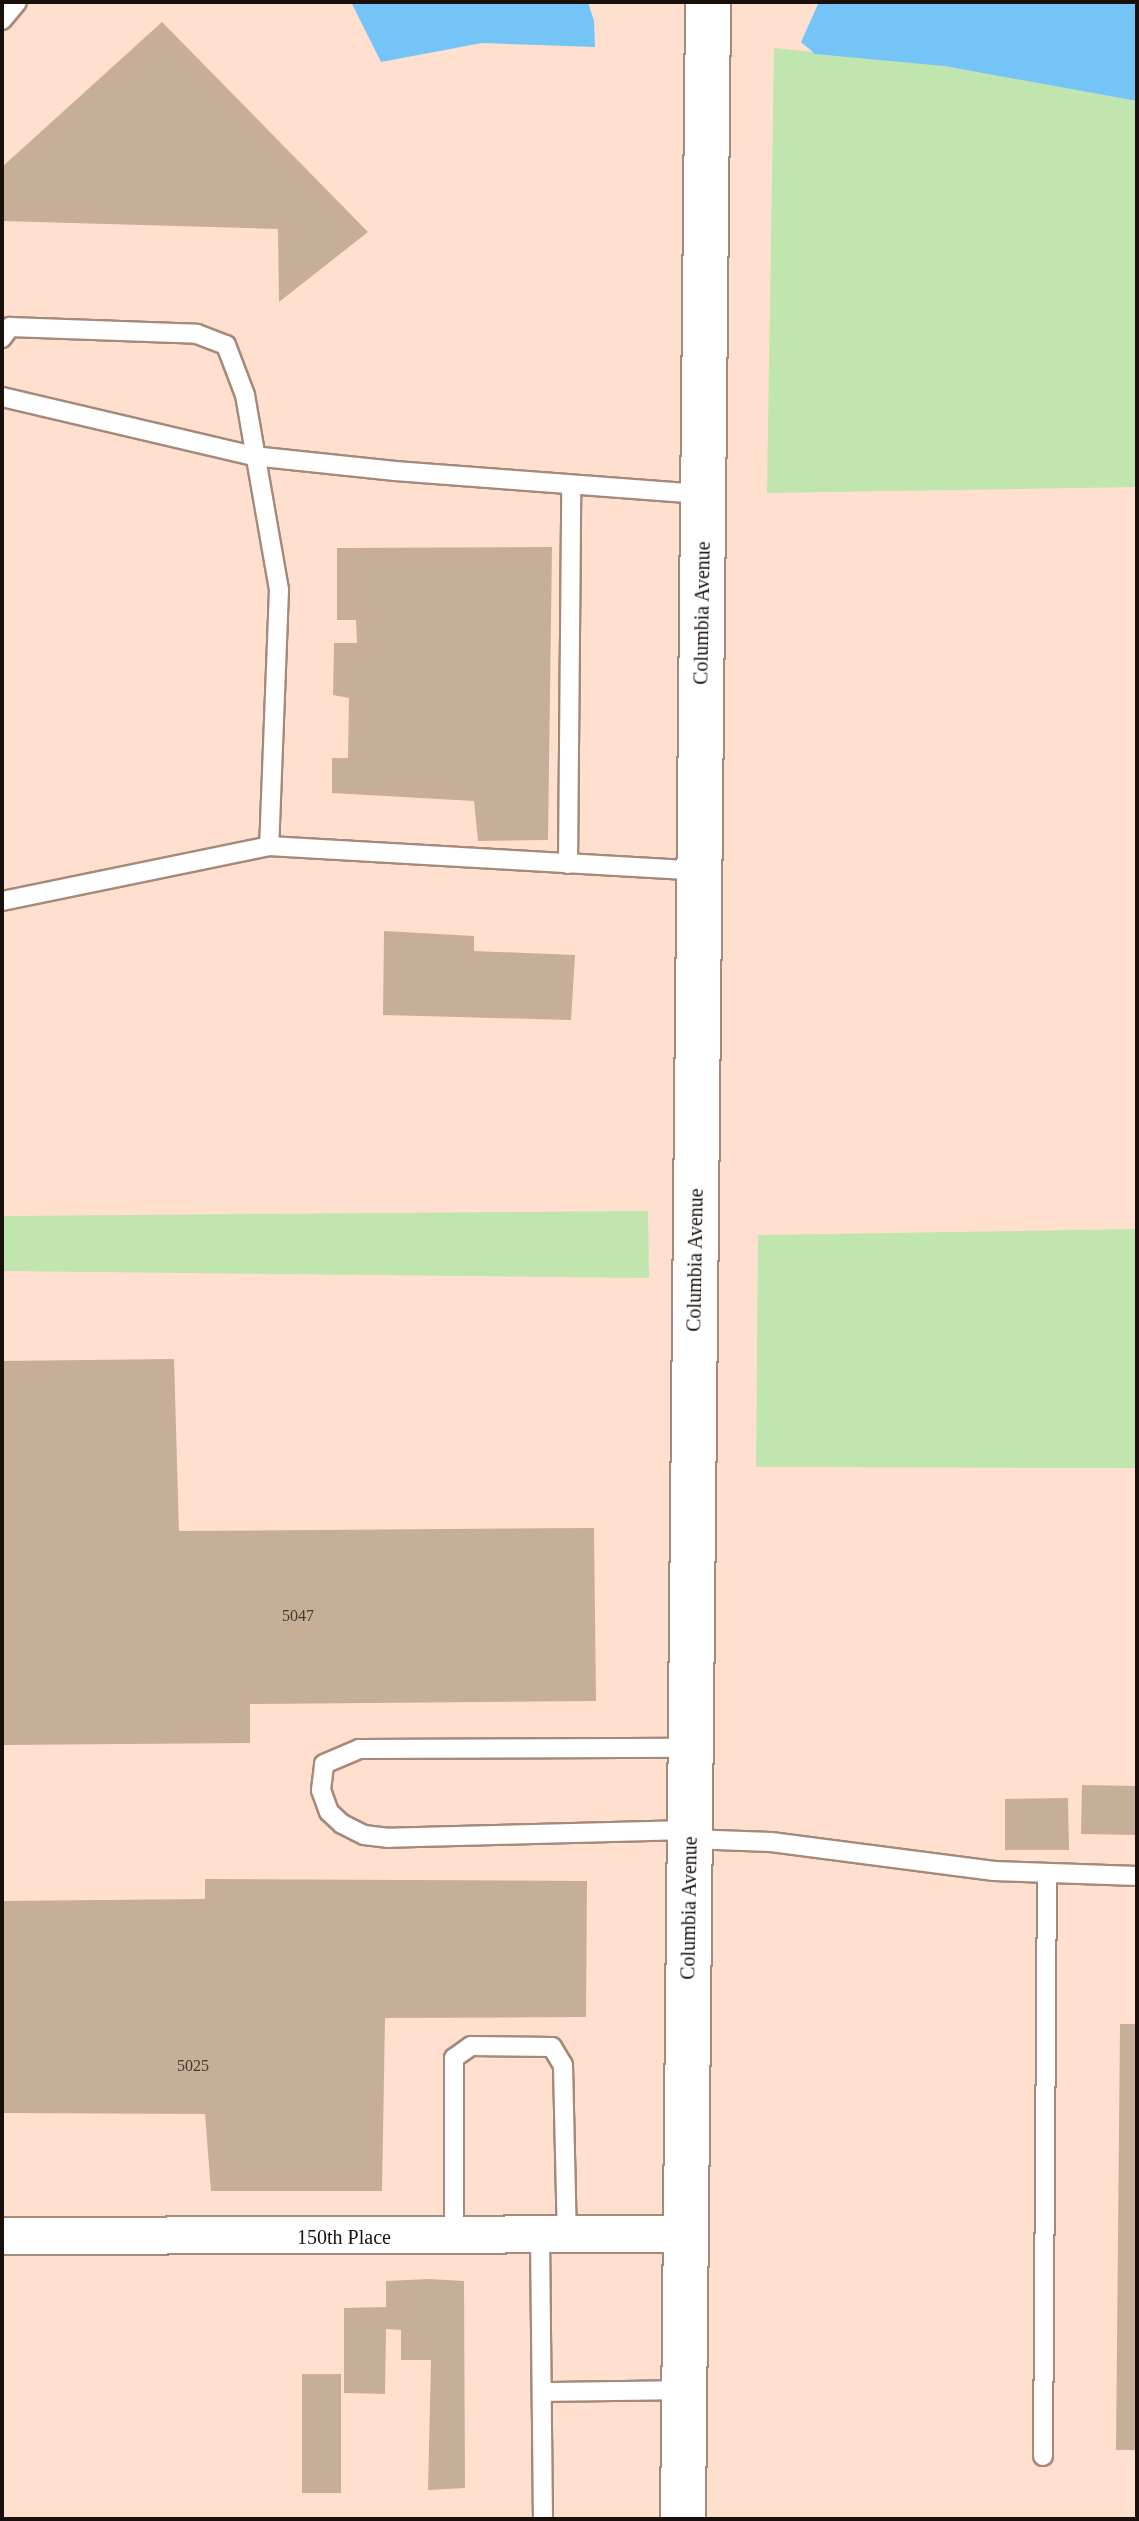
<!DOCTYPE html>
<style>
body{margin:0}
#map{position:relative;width:1139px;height:2521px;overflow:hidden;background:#ffe0cf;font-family:"Times New Roman",serif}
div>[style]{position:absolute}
.green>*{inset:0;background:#c0e5ae}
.water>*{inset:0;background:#75c4f8}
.building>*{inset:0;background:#c6ae98}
.roads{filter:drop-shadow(2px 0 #a5897a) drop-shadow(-2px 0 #a5897a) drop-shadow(0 2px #a5897a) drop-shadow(0 -2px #a5897a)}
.service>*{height:18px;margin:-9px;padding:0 9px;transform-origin:9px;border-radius:9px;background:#fff}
.minor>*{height:36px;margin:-18px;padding:0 18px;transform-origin:18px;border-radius:18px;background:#fff}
.tertiary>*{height:44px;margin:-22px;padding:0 22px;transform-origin:22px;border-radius:22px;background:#fff}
span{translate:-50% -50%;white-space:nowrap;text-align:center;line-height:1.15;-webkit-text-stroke:7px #fff;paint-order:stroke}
.number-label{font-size:16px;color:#45382e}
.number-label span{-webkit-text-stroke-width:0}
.street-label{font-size:20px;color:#1a100b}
.frame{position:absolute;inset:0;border:4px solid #1a100b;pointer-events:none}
</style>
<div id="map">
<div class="green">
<div style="clip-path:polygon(774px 48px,944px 66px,1137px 101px,1137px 487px,767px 493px)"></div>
<div style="clip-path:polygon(648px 1211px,649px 1278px,2px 1271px,2px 1216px)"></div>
<div style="clip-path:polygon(1137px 1229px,1137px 1468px,756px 1467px,758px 1235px)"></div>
</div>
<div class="water">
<div style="clip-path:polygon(351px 2px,588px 2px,594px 21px,595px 47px,482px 43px,381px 62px)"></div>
<div style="clip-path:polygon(819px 2px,1137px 2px,1137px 101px,944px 66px,815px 54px,801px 42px)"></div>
</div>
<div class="building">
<div style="clip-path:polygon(162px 22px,368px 232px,279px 302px,278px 229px,2px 221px,2px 167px)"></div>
<div style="clip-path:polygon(552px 547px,548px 840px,478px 841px,474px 801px,332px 793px,332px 758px,348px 758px,349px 698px,333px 695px,334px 643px,357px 643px,356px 620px,337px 620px,337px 548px)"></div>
<div style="clip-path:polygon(384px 931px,474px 936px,474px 951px,575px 955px,571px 1020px,383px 1015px)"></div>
<div style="clip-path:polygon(174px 1359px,179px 1531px,594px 1528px,596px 1701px,250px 1704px,250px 1743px,2px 1745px,2px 1361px)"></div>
<div style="clip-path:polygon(1082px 1785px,1137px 1786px,1137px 1835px,1081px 1834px)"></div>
<div style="clip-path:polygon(1068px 1798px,1069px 1850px,1005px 1850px,1005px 1799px)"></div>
<div style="clip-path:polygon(205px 1879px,587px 1881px,586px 2017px,385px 2018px,382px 2191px,211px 2191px,205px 2114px,2px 2113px,2px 1901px,205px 1899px)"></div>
<div style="clip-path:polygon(1120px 2024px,1137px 2024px,1137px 2450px,1116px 2450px)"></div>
<div style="clip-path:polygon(429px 2279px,464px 2281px,465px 2488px,428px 2490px,431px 2360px,401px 2360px,401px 2330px,386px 2329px,385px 2394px,344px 2393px,344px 2308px,386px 2307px,386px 2281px)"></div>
<div style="clip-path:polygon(302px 2374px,341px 2374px,341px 2493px,302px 2493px)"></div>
</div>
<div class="roads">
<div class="service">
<div style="left:2px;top:20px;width:23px;rotate:-50deg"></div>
<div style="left:2px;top:338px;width:14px;rotate:-54deg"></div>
<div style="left:10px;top:327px;width:187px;rotate:2.1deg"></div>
<div style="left:197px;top:334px;width:31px;rotate:21deg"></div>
<div style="left:226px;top:345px;width:53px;rotate:69.2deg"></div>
<div style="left:245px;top:395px;width:198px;rotate:80.1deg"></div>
<div style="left:279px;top:590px;width:256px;rotate:92.2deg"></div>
<div style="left:2px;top:397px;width:258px;rotate:13.2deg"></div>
<div style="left:253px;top:456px;width:143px;rotate:6deg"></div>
<div style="left:395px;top:471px;width:309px;rotate:4.3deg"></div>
<div style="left:568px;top:864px;width:379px;rotate:-89.5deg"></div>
<div style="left:2px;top:901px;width:273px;rotate:-11.6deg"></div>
<div style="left:269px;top:846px;width:431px;rotate:3.3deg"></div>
<div style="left:689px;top:1830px;width:300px;rotate:178.5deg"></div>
<div style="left:389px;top:1838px;width:25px;rotate:-173deg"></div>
<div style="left:364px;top:1835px;width:25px;rotate:-153deg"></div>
<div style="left:342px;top:1824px;width:18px;rotate:-137deg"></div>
<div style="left:329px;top:1812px;width:23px;rotate:-110deg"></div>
<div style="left:321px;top:1790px;width:26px;rotate:-83deg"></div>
<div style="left:324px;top:1764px;width:38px;rotate:-23deg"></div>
<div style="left:359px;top:1749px;width:331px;rotate:-0.2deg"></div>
<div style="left:689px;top:1839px;width:82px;rotate:2.1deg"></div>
<div style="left:771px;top:1842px;width:225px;rotate:7.4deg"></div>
<div style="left:994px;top:1871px;width:143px;rotate:2deg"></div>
<div style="left:540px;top:2235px;width:284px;rotate:89.4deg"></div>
<div style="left:454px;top:2237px;width:179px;rotate:-90deg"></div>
<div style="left:454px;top:2058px;width:21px;rotate:-35deg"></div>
<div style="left:471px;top:2046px;width:81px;rotate:0.7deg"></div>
<div style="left:552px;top:2047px;width:21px;rotate:59deg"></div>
<div style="left:563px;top:2065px;width:171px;rotate:88.7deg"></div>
<div style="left:544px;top:2392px;width:140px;rotate:-0.8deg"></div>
<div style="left:1043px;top:2456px;width:582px;rotate:-89.61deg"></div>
</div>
<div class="minor">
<div style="left:2px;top:2236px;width:683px;rotate:-0.17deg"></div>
</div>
<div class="tertiary">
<div style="left:683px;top:2519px;width:2517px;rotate:-89.43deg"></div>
</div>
</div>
<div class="number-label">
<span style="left:298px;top:1616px">5047</span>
<span style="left:193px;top:2066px">5025</span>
</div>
<div class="street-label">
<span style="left:702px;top:613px;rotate:-89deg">Columbia Avenue</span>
<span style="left:695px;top:1260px;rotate:-89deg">Columbia Avenue</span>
<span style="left:689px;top:1908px;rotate:-89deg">Columbia Avenue</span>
<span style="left:344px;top:2237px">150th Place</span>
</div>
<div class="frame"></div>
</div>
